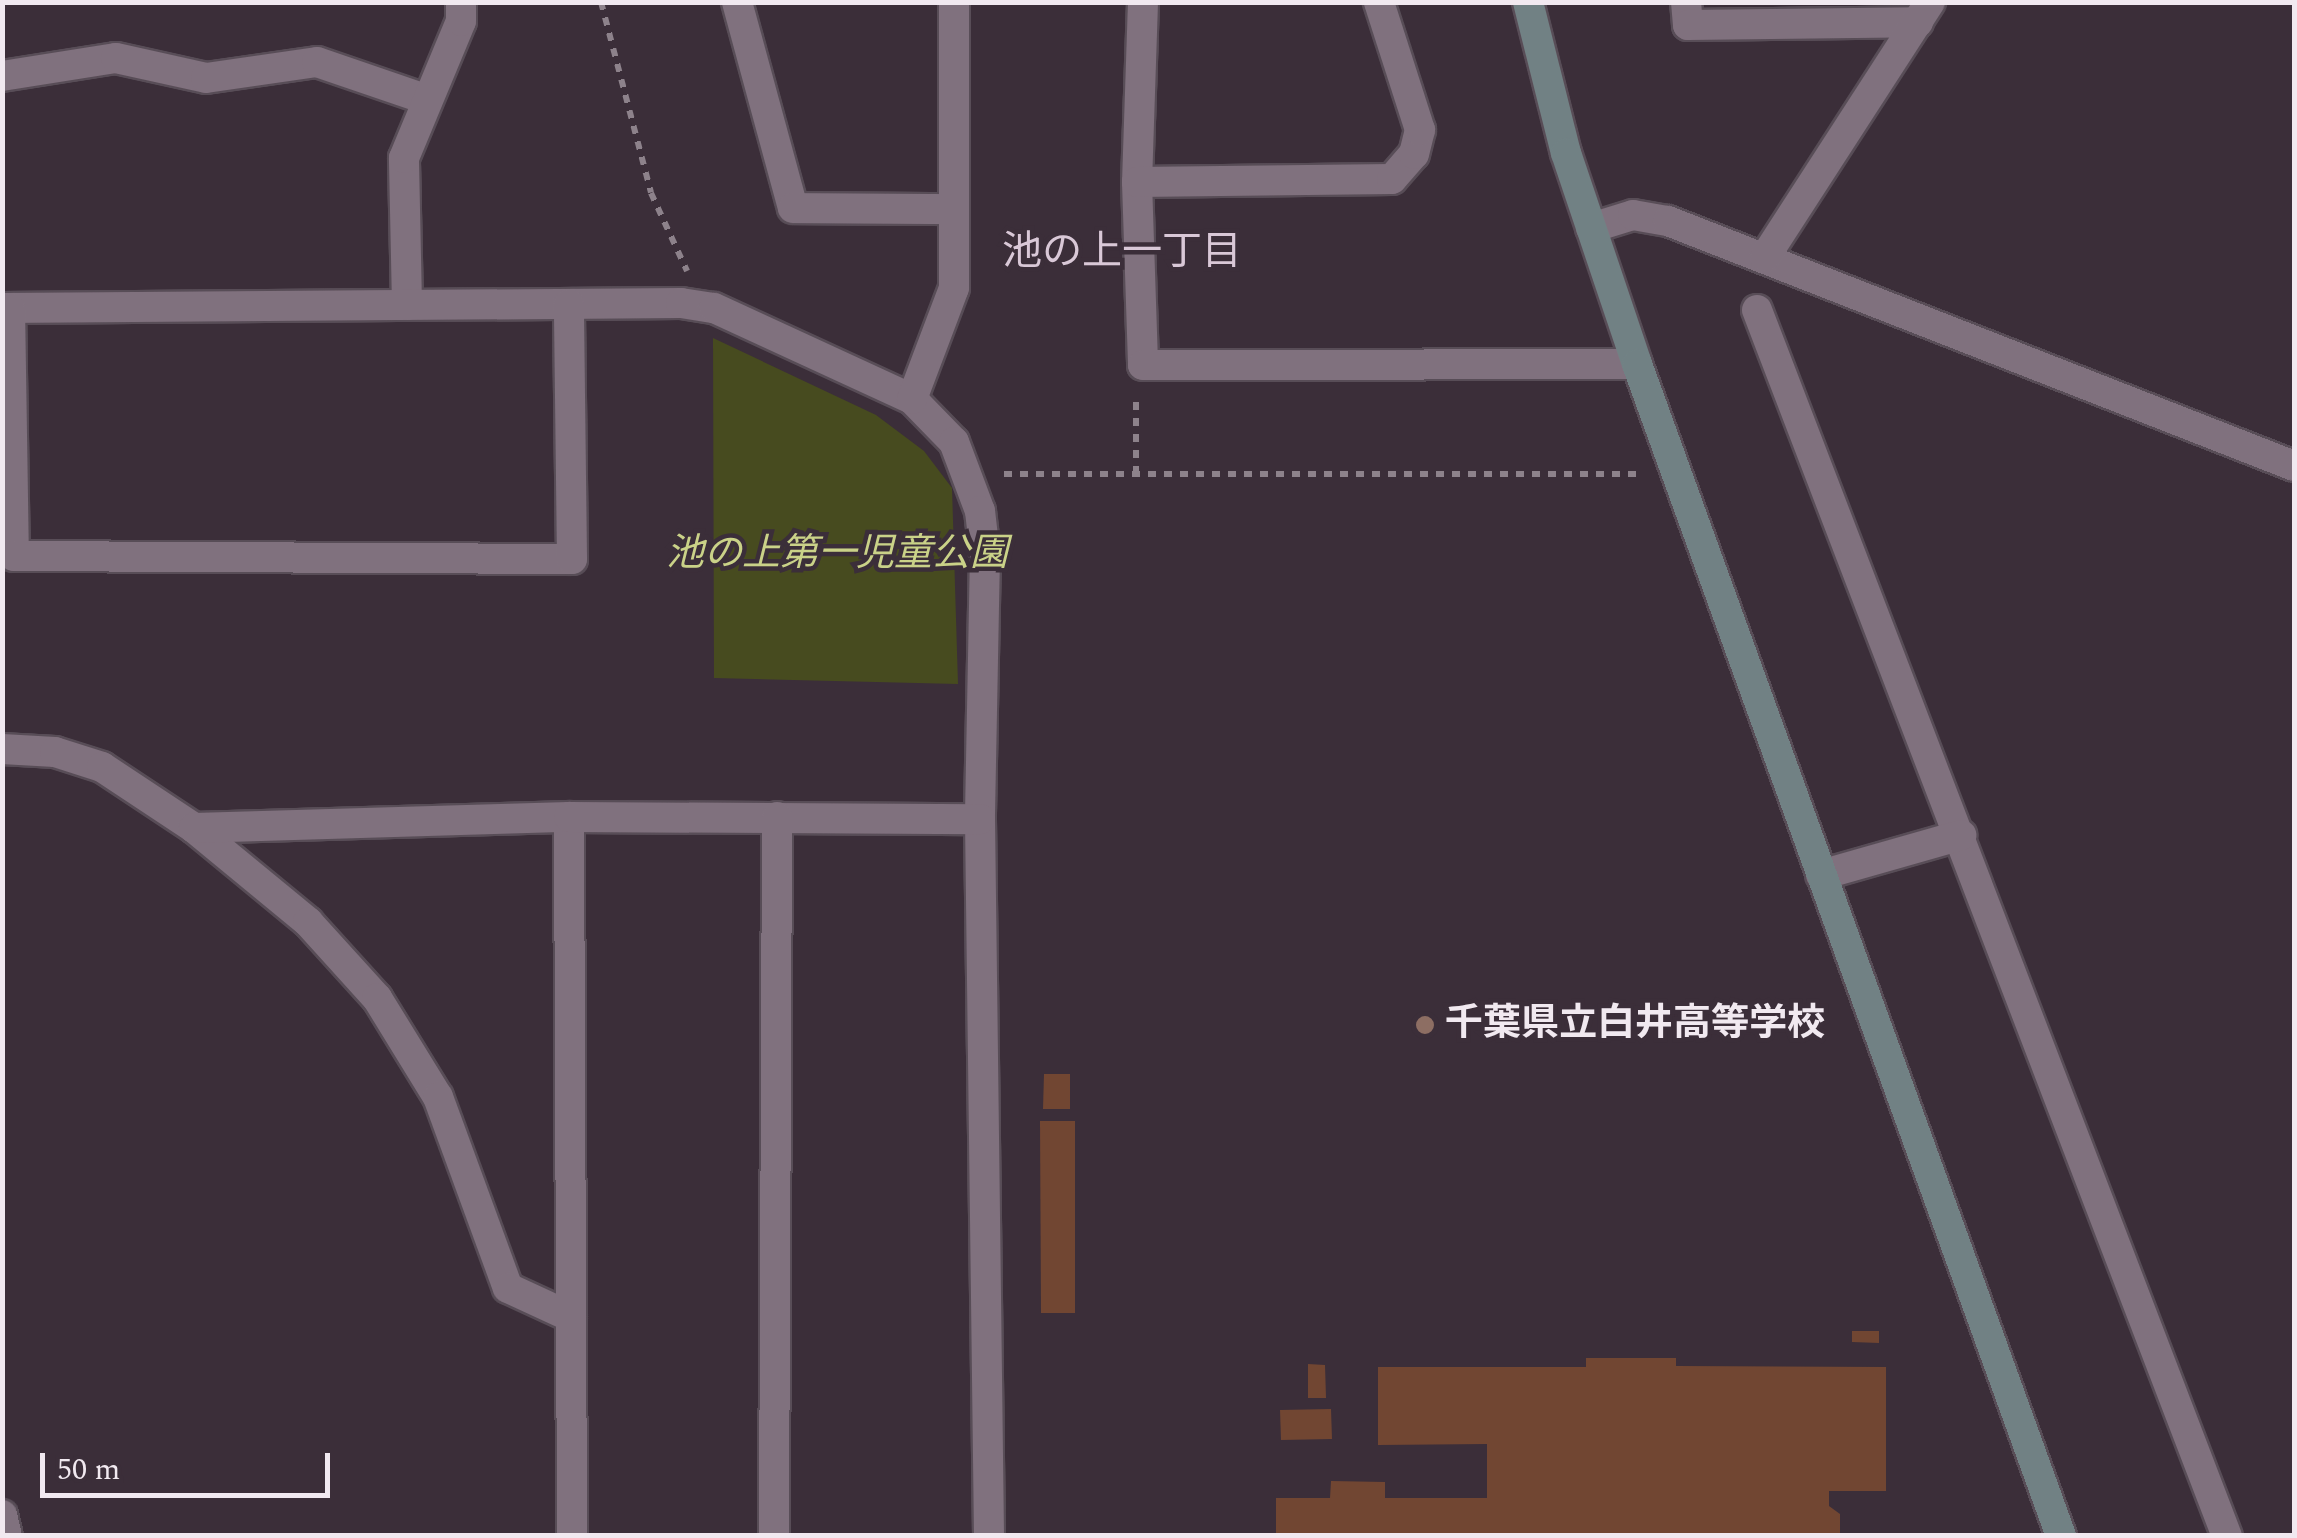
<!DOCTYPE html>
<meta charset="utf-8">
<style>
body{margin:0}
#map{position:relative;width:2297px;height:1538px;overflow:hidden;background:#3b2e39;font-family:Spectral,"Noto Sans JP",serif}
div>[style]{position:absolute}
.green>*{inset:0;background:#474b1f}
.building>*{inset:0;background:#714632}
.path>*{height:6px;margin-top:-3px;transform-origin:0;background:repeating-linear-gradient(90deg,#8d828b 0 8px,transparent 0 16px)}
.roads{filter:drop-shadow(2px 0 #584d57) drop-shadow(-2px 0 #584d57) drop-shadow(0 2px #584d57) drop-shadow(0 -2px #584d57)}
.street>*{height:30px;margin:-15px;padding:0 15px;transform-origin:15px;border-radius:15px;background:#80717e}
.secondary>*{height:30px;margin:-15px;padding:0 15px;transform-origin:15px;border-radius:15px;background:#718184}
.dots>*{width:28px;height:28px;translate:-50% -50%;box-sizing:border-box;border:5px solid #3b2e39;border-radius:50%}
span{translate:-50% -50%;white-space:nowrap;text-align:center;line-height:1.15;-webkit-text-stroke:9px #3b2e39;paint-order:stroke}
.park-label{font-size:38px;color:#cad288;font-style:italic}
.poi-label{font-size:38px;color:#f1e9f0;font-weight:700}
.left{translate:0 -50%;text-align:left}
.neighbourhood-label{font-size:40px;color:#d9c8d7}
.frame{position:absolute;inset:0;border:5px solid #f1e9f0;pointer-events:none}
.scale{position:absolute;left:40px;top:1453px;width:290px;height:45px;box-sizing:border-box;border:5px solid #f1e9f0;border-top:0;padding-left:12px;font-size:30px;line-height:35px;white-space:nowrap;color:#f1e9f0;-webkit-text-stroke:8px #3b2e39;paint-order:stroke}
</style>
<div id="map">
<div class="green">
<div style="clip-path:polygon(713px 338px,876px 415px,924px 451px,952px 488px,958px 684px,714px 678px)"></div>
</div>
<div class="building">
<div style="clip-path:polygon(1044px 1074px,1070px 1074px,1070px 1109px,1043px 1109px)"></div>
<div style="clip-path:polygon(1040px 1121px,1075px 1121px,1075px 1313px,1041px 1313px)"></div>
<div style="clip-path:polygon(1852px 1331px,1879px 1331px,1879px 1343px,1852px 1342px)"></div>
<div style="clip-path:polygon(1586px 1358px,1676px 1358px,1676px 1366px,1886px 1367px,1886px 1491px,1829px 1491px,1829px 1506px,1840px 1514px,1840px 1536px,1276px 1536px,1276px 1498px,1330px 1498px,1331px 1481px,1385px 1482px,1385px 1498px,1487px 1498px,1487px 1444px,1378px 1445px,1378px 1367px,1586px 1367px)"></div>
<div style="clip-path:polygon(1308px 1364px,1325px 1365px,1326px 1398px,1308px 1398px)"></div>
<div style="clip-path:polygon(1331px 1409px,1332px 1439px,1281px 1440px,1280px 1410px)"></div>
</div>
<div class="path">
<div style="left:601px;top:2px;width:197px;rotate:75.3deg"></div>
<div style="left:651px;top:193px;width:86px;rotate:65.2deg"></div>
<div style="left:1004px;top:474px;width:637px"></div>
<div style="left:1136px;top:474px;width:79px;rotate:-90deg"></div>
</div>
<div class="roads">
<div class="street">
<div style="left:737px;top:2px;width:213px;rotate:74.8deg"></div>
<div style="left:793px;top:208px;width:161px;rotate:0.4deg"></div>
<div style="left:1143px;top:2px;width:180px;rotate:91.9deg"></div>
<div style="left:1137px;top:182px;width:183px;rotate:88.1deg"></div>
<div style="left:1143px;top:365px;width:494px;rotate:-0.1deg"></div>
<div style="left:1686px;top:2px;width:23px;rotate:85deg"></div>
<div style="left:1688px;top:25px;width:230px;rotate:-0.7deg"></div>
<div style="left:2px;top:76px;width:115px;rotate:-9deg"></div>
<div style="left:116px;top:58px;width:92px;rotate:12.5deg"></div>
<div style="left:206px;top:78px;width:112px;rotate:-8.2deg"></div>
<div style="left:317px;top:62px;width:117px;rotate:18.9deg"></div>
<div style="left:1137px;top:182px;width:255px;rotate:-0.7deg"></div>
<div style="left:1392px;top:179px;width:33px;rotate:-49deg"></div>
<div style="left:1414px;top:154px;width:25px;rotate:-76deg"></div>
<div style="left:1420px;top:130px;width:134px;rotate:-107.8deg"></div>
<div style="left:1591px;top:228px;width:44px;rotate:-17.2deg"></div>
<div style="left:1633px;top:215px;width:36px;rotate:10deg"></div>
<div style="left:1668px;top:221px;width:672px;rotate:21.37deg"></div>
<div style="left:1765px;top:257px;width:304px;rotate:-57.1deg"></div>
<div style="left:407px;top:305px;width:147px;rotate:-91.2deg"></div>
<div style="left:404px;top:158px;width:148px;rotate:-67.4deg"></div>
<div style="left:461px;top:21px;width:19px;rotate:-90deg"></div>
<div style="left:2px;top:308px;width:679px;rotate:-0.42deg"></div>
<div style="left:681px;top:303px;width:33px;rotate:9deg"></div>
<div style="left:714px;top:308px;width:218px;rotate:24.7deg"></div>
<div style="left:912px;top:399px;width:60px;rotate:45.7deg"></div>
<div style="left:954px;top:442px;width:74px;rotate:69.4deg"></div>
<div style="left:980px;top:511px;width:43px;rotate:83.4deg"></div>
<div style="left:985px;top:554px;width:265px;rotate:91.1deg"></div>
<div style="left:980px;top:819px;width:717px;rotate:89.28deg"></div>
<div style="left:10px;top:308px;width:248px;rotate:89.1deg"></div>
<div style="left:14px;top:556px;width:558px;rotate:0.31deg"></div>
<div style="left:572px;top:559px;width:255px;rotate:-90.7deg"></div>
<div style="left:1757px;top:310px;width:1313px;rotate:69.03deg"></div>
<div style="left:912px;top:399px;width:119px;rotate:-69.3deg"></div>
<div style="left:954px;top:288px;width:286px;rotate:-90deg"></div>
<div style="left:2px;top:749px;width:53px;rotate:3.2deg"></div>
<div style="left:55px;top:752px;width:49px;rotate:17.7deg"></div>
<div style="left:102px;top:767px;width:110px;rotate:33.5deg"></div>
<div style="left:194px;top:828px;width:148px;rotate:39.5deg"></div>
<div style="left:308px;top:922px;width:103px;rotate:47.8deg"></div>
<div style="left:377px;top:998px;width:116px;rotate:58.4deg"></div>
<div style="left:438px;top:1097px;width:203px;rotate:69.9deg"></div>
<div style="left:508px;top:1288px;width:69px;rotate:24.7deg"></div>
<div style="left:569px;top:817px;width:719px;rotate:89.76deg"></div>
<div style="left:194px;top:828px;width:375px;rotate:-1.7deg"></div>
<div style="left:569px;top:817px;width:411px;rotate:0.3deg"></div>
<div style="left:1821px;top:875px;width:146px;rotate:-15.9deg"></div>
<div style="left:2px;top:1515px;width:22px;rotate:77deg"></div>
<div style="left:774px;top:1536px;width:719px;rotate:-89.76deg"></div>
</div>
<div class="secondary">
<div style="left:1528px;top:2px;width:156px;rotate:75.9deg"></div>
<div style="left:1566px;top:153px;width:223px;rotate:71.4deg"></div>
<div style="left:1637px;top:364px;width:1246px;rotate:70.11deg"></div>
</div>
</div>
<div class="dots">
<div style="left:1425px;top:1025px;background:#8d6e63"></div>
</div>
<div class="park-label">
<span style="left:837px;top:555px">池の上第一児童公園</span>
</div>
<div class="poi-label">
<span class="left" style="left:1445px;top:1025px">千葉県立白井高等学校</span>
</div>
<div class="neighbourhood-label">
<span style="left:1122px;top:253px">池の上一丁目</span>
</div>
<div class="frame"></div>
<div class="scale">50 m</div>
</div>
